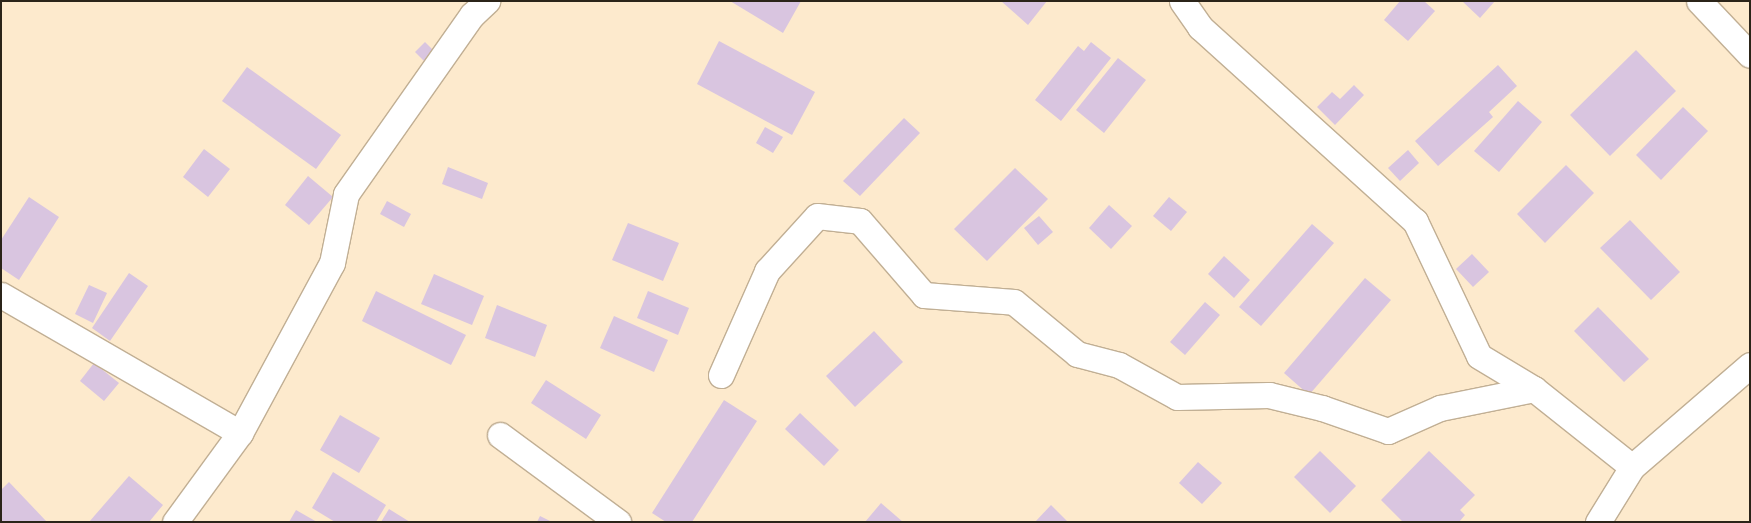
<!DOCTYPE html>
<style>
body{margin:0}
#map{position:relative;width:1751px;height:523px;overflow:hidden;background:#fdeacd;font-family:Jost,sans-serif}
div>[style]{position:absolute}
.building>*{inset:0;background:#d9c5e0}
.roads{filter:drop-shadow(1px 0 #c1af94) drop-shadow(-1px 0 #c1af94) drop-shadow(0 1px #c1af94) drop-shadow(0 -1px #c1af94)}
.street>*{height:25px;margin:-12.5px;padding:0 12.5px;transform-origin:12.5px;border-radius:12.5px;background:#fff}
span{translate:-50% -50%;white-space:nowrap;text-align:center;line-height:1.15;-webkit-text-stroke:4px #fdfaf4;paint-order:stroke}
.frame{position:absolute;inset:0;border:2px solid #2b2419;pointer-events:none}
</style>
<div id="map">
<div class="building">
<div style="clip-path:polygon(730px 1px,801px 1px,783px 33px)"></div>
<div style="clip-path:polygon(1001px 1px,1047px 1px,1028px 25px)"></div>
<div style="clip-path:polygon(1400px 1px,1424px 1px,1435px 11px,1408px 41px,1384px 20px)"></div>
<div style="clip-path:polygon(1462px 1px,1495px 1px,1480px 18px)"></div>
<div style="clip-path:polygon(719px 41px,815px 92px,792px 135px,697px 84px)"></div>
<div style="clip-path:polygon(425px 42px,436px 53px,426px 63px,415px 52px)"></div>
<div style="clip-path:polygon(1091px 42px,1111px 58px,1061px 121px,1035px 100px,1078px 46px,1084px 51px)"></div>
<div style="clip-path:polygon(1636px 50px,1676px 91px,1610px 156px,1570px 115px)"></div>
<div style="clip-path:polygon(1118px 58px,1146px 80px,1104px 133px,1076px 110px)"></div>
<div style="clip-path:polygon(1498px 65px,1517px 86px,1489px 112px,1493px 117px,1438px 166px,1415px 141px)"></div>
<div style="clip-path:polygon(247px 67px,341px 135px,316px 169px,222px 101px)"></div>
<div style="clip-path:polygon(1354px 85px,1364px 95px,1335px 125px,1317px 107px,1332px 92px,1340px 99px)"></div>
<div style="clip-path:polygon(1518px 101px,1542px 122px,1499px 172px,1474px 151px)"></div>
<div style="clip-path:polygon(1683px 107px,1708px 131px,1661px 180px,1636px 155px)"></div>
<div style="clip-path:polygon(904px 118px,920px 133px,860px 196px,843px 181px)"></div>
<div style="clip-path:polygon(765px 127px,783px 137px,773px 153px,756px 143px)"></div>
<div style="clip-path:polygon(204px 149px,230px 169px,208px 197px,183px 177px)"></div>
<div style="clip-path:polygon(1408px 150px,1419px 163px,1400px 181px,1388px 168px)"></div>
<div style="clip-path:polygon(1566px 165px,1594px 193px,1545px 243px,1517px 214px)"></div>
<div style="clip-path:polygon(448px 167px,488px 183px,482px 199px,442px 184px)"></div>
<div style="clip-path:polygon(1015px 168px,1048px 199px,987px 261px,954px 229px)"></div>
<div style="clip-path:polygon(308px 176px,333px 197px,309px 225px,285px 205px)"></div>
<div style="clip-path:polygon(29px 197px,59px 217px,19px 280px,1px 268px,1px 240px)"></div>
<div style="clip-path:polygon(1169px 197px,1187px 212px,1171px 231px,1153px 216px)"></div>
<div style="clip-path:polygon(387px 201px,411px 214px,404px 227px,380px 214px)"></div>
<div style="clip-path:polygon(1109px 205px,1132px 226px,1111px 249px,1089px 228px)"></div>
<div style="clip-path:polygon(1039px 216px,1053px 232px,1038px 245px,1024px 228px)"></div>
<div style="clip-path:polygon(1630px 220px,1680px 272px,1651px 300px,1600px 248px)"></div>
<div style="clip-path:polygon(628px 223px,679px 243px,663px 281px,612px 260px)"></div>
<div style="clip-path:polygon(1312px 224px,1334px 243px,1261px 326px,1239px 307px)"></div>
<div style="clip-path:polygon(1472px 254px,1489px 272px,1473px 287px,1456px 269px)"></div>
<div style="clip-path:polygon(1224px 256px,1250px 280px,1234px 298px,1208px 274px)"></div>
<div style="clip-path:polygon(129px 273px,148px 286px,110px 341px,92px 328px)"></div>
<div style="clip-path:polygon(434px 274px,484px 296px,472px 325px,421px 304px)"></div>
<div style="clip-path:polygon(1365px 278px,1391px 300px,1309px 395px,1284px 373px)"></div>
<div style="clip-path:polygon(89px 285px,107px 293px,93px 323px,75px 314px)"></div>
<div style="clip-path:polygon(376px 291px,466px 335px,451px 365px,362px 321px)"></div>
<div style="clip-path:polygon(648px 291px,689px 308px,678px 335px,637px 318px)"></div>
<div style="clip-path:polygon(1205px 302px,1220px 315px,1185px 355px,1170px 342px)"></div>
<div style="clip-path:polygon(497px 305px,547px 325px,535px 357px,485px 338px)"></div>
<div style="clip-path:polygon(1598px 307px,1649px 359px,1624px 382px,1574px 331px)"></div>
<div style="clip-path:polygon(614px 316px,668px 340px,654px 372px,600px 348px)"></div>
<div style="clip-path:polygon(874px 331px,903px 362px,855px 407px,826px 376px)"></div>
<div style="clip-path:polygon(94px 363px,119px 383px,104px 401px,80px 381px)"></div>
<div style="clip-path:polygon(546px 380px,601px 415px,586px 439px,531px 403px)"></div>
<div style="clip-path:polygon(724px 400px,757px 421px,692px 522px,666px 522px,652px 513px)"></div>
<div style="clip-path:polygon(800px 413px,839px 450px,824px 466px,785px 429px)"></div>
<div style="clip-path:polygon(340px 415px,380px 438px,359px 473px,320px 450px)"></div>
<div style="clip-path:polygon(1320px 451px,1356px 486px,1330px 513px,1294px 477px)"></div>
<div style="clip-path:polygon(1429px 451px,1475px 495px,1460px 510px,1465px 515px,1459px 522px,1403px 522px,1381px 500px)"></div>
<div style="clip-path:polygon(1198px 462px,1222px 483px,1202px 504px,1179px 483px)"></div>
<div style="clip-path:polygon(333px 472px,386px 505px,376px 522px,335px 522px,312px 508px)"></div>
<div style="clip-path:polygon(129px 476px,163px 505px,149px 522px,89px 522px)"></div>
<div style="clip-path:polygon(9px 482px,47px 522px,1px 522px,1px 490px)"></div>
<div style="clip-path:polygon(881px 503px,903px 522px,865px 522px)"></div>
<div style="clip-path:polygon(1051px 505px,1068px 522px,1035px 522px)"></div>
<div style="clip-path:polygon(389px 509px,410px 522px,381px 522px)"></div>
<div style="clip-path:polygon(296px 510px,317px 522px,289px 522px)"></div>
<div style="clip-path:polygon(540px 516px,552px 522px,537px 522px)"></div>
</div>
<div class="roads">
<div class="street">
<div style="left:1182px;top:1px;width:32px;rotate:55deg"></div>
<div style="left:1200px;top:27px;width:290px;rotate:42.1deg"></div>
<div style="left:1415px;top:221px;width:149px;rotate:64.6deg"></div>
<div style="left:1479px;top:356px;width:64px;rotate:31deg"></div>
<div style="left:1534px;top:389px;width:125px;rotate:38.5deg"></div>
<div style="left:1699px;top:1px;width:74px;rotate:46.6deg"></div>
<div style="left:1px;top:295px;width:276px;rotate:30deg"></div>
<div style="left:721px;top:375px;width:114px;rotate:-66.1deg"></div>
<div style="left:767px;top:271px;width:74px;rotate:-47.7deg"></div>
<div style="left:817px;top:216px;width:43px;rotate:6.6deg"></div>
<div style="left:860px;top:221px;width:98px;rotate:49.1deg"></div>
<div style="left:924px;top:295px;width:90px;rotate:4.4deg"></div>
<div style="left:1014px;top:302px;width:82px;rotate:39.5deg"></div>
<div style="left:1077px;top:354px;width:43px;rotate:14.7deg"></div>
<div style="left:1119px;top:365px;width:66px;rotate:28.9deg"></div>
<div style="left:1177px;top:397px;width:92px;rotate:-1.2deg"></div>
<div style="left:1269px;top:395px;width:55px;rotate:13.8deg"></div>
<div style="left:1322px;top:408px;width:70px;rotate:19.2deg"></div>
<div style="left:1388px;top:431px;width:57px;rotate:-23.9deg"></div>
<div style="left:1440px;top:408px;width:96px;rotate:-11.4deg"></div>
<div style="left:500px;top:435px;width:147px;rotate:36.4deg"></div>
<div style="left:175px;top:522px;width:110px;rotate:-53.9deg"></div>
<div style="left:240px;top:433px;width:193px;rotate:-61.6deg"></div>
<div style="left:332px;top:263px;width:70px;rotate:-78.5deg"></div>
<div style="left:346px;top:194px;width:219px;rotate:-54.9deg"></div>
<div style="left:472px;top:15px;width:21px;rotate:-43deg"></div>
<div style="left:1598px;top:522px;width:65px;rotate:-58.3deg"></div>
<div style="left:1632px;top:467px;width:156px;rotate:-40.8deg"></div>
</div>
</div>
<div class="frame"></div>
</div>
